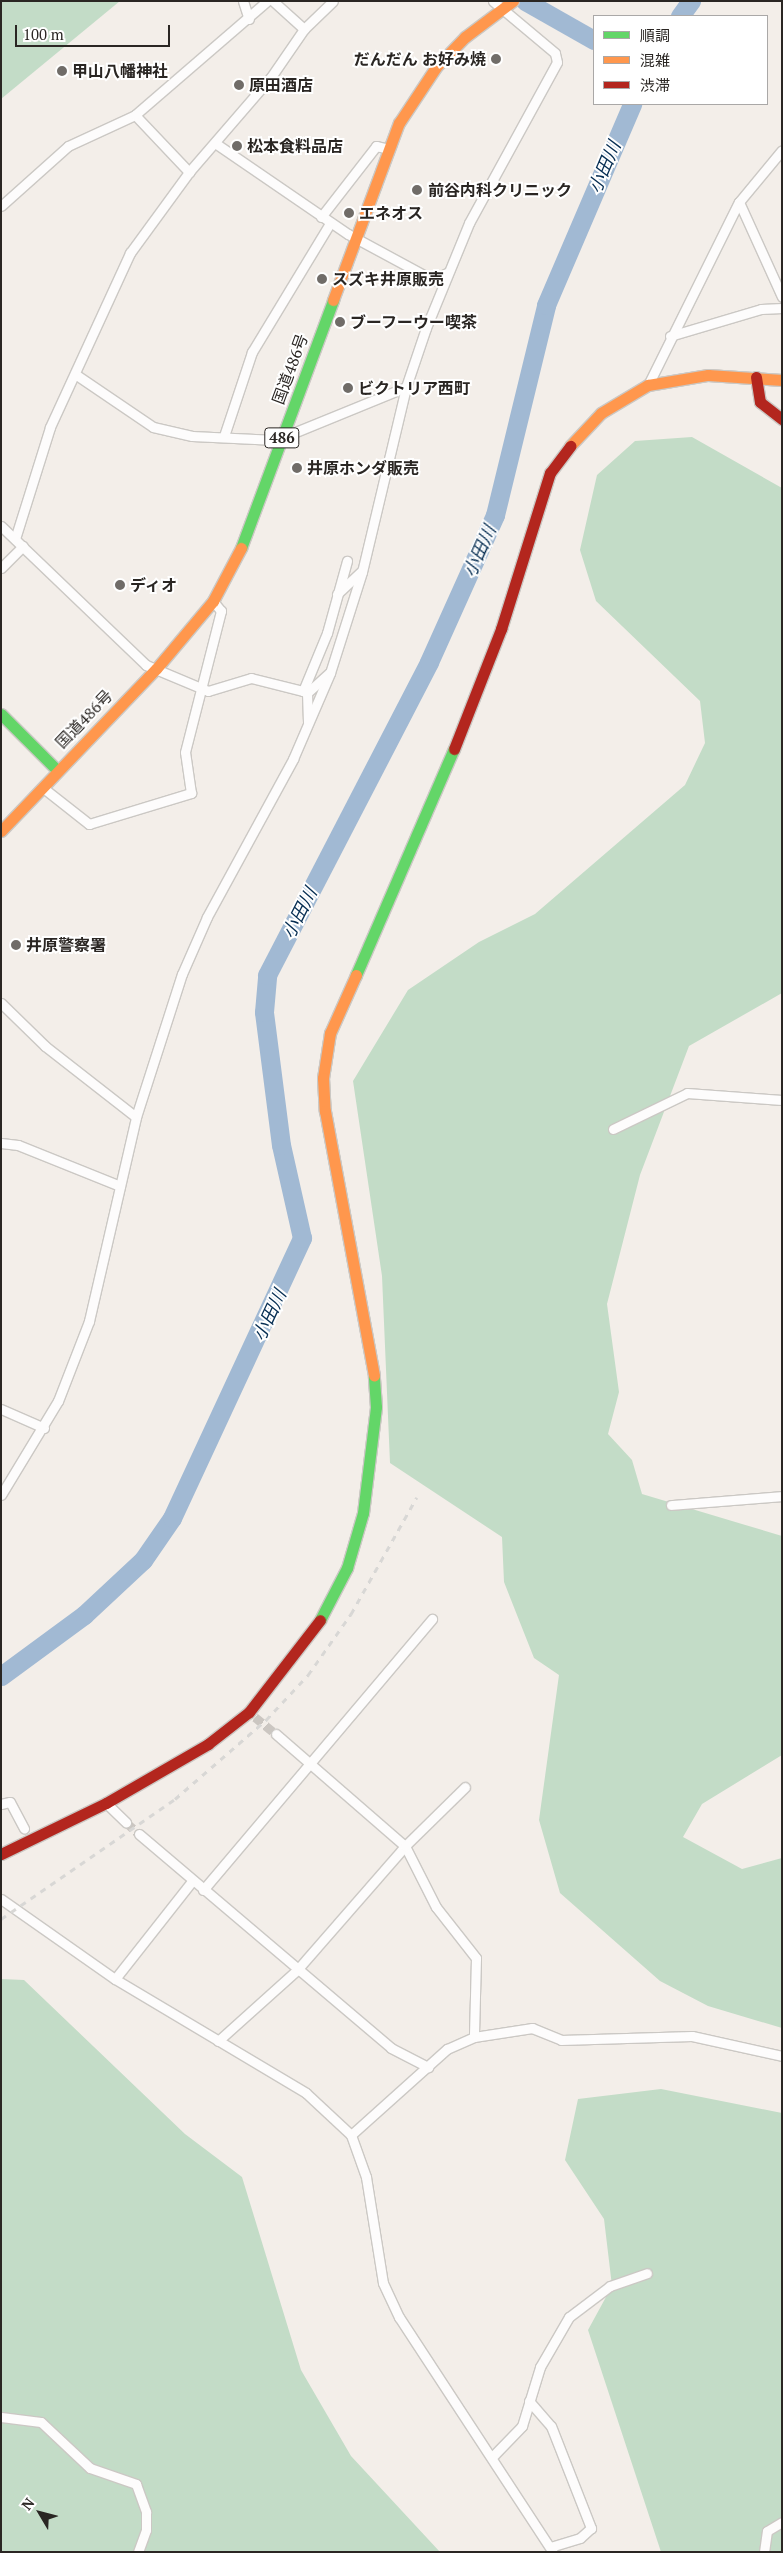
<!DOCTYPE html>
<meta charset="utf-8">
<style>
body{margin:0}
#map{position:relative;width:783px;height:2553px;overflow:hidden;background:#f3eee9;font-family:"PT Serif","Noto Sans JP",serif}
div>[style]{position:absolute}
.forest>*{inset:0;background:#c3dcc7}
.river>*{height:19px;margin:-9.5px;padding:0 9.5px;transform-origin:9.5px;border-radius:9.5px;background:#a1b9d3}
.street-tunnel>*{height:9px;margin-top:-4.5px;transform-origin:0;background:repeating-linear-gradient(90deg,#cbc6c1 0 9px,transparent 0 13.5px)}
.roads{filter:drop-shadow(1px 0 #cbc8c4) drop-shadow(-1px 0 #cbc8c4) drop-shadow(0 1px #cbc8c4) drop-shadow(0 -1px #cbc8c4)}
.street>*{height:9px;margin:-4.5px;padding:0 4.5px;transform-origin:4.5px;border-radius:4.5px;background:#fdfcfc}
.fast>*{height:11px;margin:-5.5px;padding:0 5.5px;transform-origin:5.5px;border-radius:5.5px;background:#63d668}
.slow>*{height:11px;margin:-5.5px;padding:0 5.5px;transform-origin:5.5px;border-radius:5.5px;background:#ff974d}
.jam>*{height:11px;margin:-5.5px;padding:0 5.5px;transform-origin:5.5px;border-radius:5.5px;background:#b3261e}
.rail>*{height:3px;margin-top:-1.5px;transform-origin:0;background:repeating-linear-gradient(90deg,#d8d7d5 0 6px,transparent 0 12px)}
.dots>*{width:14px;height:14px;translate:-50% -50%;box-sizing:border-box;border:2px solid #fff;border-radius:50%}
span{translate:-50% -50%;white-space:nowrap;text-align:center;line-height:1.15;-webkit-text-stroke:4px #fff;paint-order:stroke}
.shield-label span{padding:1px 4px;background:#fff;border:1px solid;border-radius:4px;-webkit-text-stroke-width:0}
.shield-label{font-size:15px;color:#2a2623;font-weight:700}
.poi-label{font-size:16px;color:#2a2623;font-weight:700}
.right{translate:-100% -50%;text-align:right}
.left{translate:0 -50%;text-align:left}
.street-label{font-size:16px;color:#2a2623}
.water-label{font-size:18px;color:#042c51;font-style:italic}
.frame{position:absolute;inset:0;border:2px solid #2a2623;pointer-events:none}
.legend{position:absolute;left:593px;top:15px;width:175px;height:90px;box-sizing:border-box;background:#fff;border:1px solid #aaa8a7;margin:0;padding:6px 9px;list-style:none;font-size:15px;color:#2a2623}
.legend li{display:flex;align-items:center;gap:10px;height:25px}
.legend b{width:25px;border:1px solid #aaa8a7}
.north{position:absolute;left:15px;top:2488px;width:50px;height:50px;-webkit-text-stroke:4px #fff;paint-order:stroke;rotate:307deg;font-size:14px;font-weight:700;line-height:20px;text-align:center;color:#2a2623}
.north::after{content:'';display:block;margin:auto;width:18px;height:22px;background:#2a2623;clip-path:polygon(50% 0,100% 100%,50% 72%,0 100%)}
.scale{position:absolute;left:15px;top:25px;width:155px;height:22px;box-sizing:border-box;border:2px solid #2a2623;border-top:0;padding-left:6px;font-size:15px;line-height:18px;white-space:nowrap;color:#2a2623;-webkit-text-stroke:4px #fff;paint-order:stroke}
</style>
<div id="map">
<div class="forest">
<div style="clip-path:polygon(1px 1px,120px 1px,1px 99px)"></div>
<div style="clip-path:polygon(692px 437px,782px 488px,782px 993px,689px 1046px,640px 1175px,607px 1304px,619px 1392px,608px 1434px,632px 1460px,642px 1494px,782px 1536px,782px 1755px,702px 1804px,683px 1837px,742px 1869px,782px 1858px,782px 2028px,708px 2006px,660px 1981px,560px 1893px,539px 1820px,559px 1675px,534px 1658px,504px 1582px,502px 1537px,390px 1463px,382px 1276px,353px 1081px,408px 990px,479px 942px,535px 914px,685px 785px,705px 743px,700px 701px,596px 601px,580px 550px,597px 475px,635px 441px)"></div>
<div style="clip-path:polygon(1px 1979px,24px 1980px,185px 2134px,242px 2177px,301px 2370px,351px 2456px,440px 2552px,1px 2552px)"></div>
<div style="clip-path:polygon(661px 2089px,782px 2113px,782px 2552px,661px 2552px,588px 2330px,612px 2286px,604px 2219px,565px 2160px,578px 2099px)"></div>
</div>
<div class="river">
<div style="left:525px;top:1px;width:79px;rotate:29.5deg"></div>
<div style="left:680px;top:16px;width:19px;rotate:-54deg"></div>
<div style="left:1px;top:1676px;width:103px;rotate:-36.3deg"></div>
<div style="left:84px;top:1615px;width:81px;rotate:-43deg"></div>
<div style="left:143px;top:1560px;width:51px;rotate:-55.4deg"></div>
<div style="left:172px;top:1518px;width:309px;rotate:-65.1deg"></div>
<div style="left:302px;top:1238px;width:95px;rotate:-102.7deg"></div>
<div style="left:281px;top:1145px;width:134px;rotate:-97.3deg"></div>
<div style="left:264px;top:1012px;width:37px;rotate:-85deg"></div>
<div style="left:267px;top:975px;width:352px;rotate:-62.6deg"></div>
<div style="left:429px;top:662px;width:161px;rotate:-65.8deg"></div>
<div style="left:495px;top:515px;width:216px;rotate:-76.3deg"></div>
<div style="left:546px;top:305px;width:219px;rotate:-66.8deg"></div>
</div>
<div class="street-tunnel">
<div style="left:255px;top:1717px;width:27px;rotate:39deg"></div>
<div style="left:126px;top:1822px;width:18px;rotate:43deg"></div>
</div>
<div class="roads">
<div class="street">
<div style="left:243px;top:1px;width:19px;rotate:72deg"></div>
<div style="left:273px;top:1px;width:42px;rotate:42.1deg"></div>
<div style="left:135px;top:115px;width:79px;rotate:46.5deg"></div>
<div style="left:215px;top:143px;width:161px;rotate:34.4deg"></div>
<div style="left:348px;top:234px;width:97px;rotate:28.4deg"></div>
<div style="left:433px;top:280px;width:16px;rotate:-27deg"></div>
<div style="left:739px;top:202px;width:104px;rotate:65.6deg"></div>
<div style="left:1px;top:206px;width:90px;rotate:-41.8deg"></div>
<div style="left:68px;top:146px;width:74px;rotate:-24.8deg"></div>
<div style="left:135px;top:115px;width:174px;rotate:-40.8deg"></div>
<div style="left:321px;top:217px;width:90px;rotate:-52.2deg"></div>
<div style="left:376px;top:146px;width:13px;rotate:13deg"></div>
<div style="left:670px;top:336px;width:95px;rotate:-16.5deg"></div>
<div style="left:761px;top:309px;width:21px;rotate:-3deg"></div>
<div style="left:75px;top:374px;width:94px;rotate:34.2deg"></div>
<div style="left:153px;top:427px;width:40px;rotate:13deg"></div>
<div style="left:192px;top:436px;width:84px;rotate:2.7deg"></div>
<div style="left:276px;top:440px;width:140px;rotate:-22.2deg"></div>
<div style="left:648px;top:385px;width:204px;rotate:-63.6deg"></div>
<div style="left:739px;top:202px;width:67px;rotate:-50.4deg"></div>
<div style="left:224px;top:436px;width:89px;rotate:-71.6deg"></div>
<div style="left:252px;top:352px;width:151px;rotate:-58.8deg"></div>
<div style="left:1px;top:526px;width:201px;rotate:43.8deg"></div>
<div style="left:146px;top:665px;width:67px;rotate:22.8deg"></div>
<div style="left:208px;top:691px;width:45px;rotate:-16.8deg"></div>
<div style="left:251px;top:678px;width:54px;rotate:14deg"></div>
<div style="left:303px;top:691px;width:63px;rotate:-67.5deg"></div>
<div style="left:327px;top:633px;width:75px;rotate:-74.5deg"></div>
<div style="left:15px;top:539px;width:117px;rotate:-72.6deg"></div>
<div style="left:50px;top:427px;width:192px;rotate:-65.3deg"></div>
<div style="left:130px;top:253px;width:100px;rotate:-53.9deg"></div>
<div style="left:189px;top:172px;width:125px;rotate:-49.2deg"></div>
<div style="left:271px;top:77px;width:58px;rotate:-55.5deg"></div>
<div style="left:304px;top:29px;width:40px;rotate:-44deg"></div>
<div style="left:1px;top:568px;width:31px;rotate:-45deg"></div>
<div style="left:337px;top:594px;width:33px;rotate:-43deg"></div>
<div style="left:303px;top:691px;width:4px;rotate:27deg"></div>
<div style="left:307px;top:693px;width:30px;rotate:-42deg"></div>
<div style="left:307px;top:693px;width:29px;rotate:88deg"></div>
<div style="left:42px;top:787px;width:60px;rotate:38.2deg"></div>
<div style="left:89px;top:824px;width:107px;rotate:-16.9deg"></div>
<div style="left:191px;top:793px;width:41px;rotate:-98.3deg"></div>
<div style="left:185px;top:752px;width:146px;rotate:-75.7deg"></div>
<div style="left:221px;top:611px;width:13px;rotate:-129deg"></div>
<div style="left:1px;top:1003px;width:62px;rotate:44.3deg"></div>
<div style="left:45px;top:1046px;width:115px;rotate:38deg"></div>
<div style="left:613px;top:1129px;width:82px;rotate:-25.9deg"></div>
<div style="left:687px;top:1093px;width:95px;rotate:4.2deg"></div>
<div style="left:1px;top:1143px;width:17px;rotate:7deg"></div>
<div style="left:18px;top:1145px;width:110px;rotate:21.9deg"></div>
<div style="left:1px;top:1409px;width:47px;rotate:23.8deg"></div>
<div style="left:1px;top:1495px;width:110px;rotate:-58.8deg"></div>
<div style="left:58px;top:1401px;width:86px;rotate:-68.8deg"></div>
<div style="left:89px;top:1321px;width:209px;rotate:-77deg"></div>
<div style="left:136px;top:1117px;width:150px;rotate:-72.2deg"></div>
<div style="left:182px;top:974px;width:62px;rotate:-66.3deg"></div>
<div style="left:207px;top:917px;width:180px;rotate:-61.4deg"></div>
<div style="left:293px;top:759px;width:94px;rotate:-66.7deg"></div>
<div style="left:330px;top:673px;width:106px;rotate:-72.4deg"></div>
<div style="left:362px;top:572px;width:190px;rotate:-76.6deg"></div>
<div style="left:406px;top:387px;width:62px;rotate:-71.3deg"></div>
<div style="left:426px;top:328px;width:113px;rotate:-67.7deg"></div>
<div style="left:469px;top:223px;width:183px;rotate:-61.3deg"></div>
<div style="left:557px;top:62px;width:9px;rotate:-103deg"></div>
<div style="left:555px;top:53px;width:81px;rotate:-140deg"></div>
<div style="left:671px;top:1505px;width:111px;rotate:-4.6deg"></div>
<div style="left:276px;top:1734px;width:171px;rotate:41deg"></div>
<div style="left:405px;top:1846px;width:68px;rotate:63.1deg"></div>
<div style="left:436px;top:1907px;width:65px;rotate:51.9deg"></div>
<div style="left:476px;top:1958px;width:79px;rotate:91.5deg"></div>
<div style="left:106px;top:1803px;width:28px;rotate:44deg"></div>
<div style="left:1px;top:1804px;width:9px;rotate:-13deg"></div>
<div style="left:10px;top:1802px;width:30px;rotate:62deg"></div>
<div style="left:139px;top:1834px;width:331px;rotate:40.3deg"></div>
<div style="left:391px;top:2048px;width:42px;rotate:27.2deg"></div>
<div style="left:203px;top:1890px;width:355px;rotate:-49.8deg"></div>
<div style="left:1px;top:1899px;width:139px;rotate:35.1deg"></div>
<div style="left:115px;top:1979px;width:222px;rotate:30.8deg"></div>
<div style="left:306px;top:2093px;width:62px;rotate:43deg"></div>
<div style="left:351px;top:2135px;width:45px;rotate:70.3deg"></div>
<div style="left:366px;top:2177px;width:107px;rotate:80.9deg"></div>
<div style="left:383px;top:2283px;width:38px;rotate:65deg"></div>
<div style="left:399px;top:2317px;width:281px;rotate:56.8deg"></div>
<div style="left:115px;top:1979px;width:125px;rotate:-51.8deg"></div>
<div style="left:218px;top:2041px;width:106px;rotate:-41.9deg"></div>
<div style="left:297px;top:1970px;width:164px;rotate:-48.9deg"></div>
<div style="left:405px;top:1846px;width:84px;rotate:-44.5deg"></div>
<div style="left:351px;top:2135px;width:129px;rotate:-41.9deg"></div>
<div style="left:447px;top:2049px;width:30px;rotate:-24deg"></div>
<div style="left:474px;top:2037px;width:59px;rotate:-8.8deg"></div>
<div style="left:532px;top:2028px;width:31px;rotate:22deg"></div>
<div style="left:561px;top:2040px;width:131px;rotate:-1.7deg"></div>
<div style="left:692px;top:2036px;width:92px;rotate:12.5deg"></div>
<div style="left:529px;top:2401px;width:33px;rotate:49deg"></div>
<div style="left:551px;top:2426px;width:110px;rotate:68.6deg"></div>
<div style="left:591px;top:2528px;width:15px;rotate:138deg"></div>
<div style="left:580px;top:2538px;width:31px;rotate:163deg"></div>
<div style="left:1px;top:2417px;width:40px;rotate:7.1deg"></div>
<div style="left:41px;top:2422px;width:67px;rotate:43.2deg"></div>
<div style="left:90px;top:2468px;width:49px;rotate:19.2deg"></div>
<div style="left:136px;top:2484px;width:30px;rotate:70deg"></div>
<div style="left:146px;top:2512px;width:18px;rotate:90deg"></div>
<div style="left:146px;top:2530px;width:23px;rotate:110deg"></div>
<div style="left:493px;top:2456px;width:42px;rotate:-46deg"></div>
<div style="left:522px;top:2426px;width:62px;rotate:-73deg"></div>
<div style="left:540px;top:2367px;width:58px;rotate:-59.9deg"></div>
<div style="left:569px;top:2317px;width:51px;rotate:-37.1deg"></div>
<div style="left:610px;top:2286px;width:39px;rotate:-19deg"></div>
<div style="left:764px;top:2552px;width:21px;rotate:-82deg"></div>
<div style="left:767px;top:2531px;width:17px;rotate:-31deg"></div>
</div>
<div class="fast">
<div style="left:241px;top:548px;width:265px;rotate:-69.6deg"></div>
<div style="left:1px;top:714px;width:79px;rotate:45deg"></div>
<div style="left:356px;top:975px;width:246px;rotate:-66.6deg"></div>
<div style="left:320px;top:1620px;width:59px;rotate:-62.6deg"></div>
<div style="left:347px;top:1568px;width:57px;rotate:-73.8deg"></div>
<div style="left:363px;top:1513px;width:107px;rotate:-83deg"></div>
<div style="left:376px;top:1407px;width:31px;rotate:-94deg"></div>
</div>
<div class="slow">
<div style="left:333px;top:300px;width:189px;rotate:-69.6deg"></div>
<div style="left:399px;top:123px;width:67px;rotate:-56.5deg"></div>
<div style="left:436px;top:67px;width:42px;rotate:-46deg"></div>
<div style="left:465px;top:37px;width:60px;rotate:-36.9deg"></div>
<div style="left:570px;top:446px;width:45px;rotate:-46.8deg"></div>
<div style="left:601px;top:413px;width:55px;rotate:-30.8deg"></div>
<div style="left:648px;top:385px;width:61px;rotate:-9.5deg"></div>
<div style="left:708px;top:375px;width:74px;rotate:3.9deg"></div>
<div style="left:1px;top:831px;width:224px;rotate:-46.3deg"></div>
<div style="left:156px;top:669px;width:89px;rotate:-50deg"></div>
<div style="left:213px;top:601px;width:60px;rotate:-62.2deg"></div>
<div style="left:356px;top:975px;width:64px;rotate:114.1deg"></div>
<div style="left:330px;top:1033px;width:46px;rotate:98.8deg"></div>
<div style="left:323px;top:1078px;width:33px;rotate:87deg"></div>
<div style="left:325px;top:1111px;width:269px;rotate:79.5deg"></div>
</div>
<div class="jam">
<div style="left:756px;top:377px;width:25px;rotate:81deg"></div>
<div style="left:760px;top:402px;width:28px;rotate:38deg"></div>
<div style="left:454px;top:749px;width:129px;rotate:-68.6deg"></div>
<div style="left:501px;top:629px;width:164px;rotate:-72.6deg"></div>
<div style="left:550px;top:473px;width:34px;rotate:-53deg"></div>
<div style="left:1px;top:1854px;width:117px;rotate:-25.9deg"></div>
<div style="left:106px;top:1803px;width:118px;rotate:-30deg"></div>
<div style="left:208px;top:1744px;width:52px;rotate:-38deg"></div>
<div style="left:249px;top:1712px;width:116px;rotate:-52.3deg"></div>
</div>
</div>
<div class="rail">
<div style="left:1px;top:1919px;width:211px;rotate:-34.6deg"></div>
<div style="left:175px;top:1799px;width:121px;rotate:-41deg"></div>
<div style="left:266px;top:1720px;width:62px;rotate:-47deg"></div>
<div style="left:308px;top:1675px;width:75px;rotate:-54.8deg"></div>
<div style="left:351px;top:1614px;width:134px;rotate:-60.6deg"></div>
</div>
<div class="dots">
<div style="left:496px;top:59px;background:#706c68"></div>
<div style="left:62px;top:71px;background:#706c68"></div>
<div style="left:239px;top:85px;background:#706c68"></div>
<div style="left:237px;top:146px;background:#706c68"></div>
<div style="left:417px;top:190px;background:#706c68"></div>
<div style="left:349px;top:213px;background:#706c68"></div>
<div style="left:322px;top:279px;background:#706c68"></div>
<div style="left:340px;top:322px;background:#706c68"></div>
<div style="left:348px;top:388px;background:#706c68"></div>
<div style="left:297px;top:468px;background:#706c68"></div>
<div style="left:120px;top:585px;background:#706c68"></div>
<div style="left:16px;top:945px;background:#706c68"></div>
</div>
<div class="shield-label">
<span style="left:282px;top:438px">486</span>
</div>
<div class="poi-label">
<span class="right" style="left:486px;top:59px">だんだん お好み焼</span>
<span class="left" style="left:72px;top:71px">甲山八幡神社</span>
<span class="left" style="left:249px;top:85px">原田酒店</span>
<span class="left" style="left:247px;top:146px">松本食料品店</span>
<span class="left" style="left:428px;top:190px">前谷内科クリニック</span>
<span class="left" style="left:359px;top:213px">エネオス</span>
<span class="left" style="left:332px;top:279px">スズキ井原販売</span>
<span class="left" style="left:350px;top:322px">ブーフーウー喫茶</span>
<span class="left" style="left:358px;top:388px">ビクトリア西町</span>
<span class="left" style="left:307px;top:468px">井原ホンダ販売</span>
<span class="left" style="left:130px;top:585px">ディオ</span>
<span class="left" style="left:26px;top:945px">井原警察署</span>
</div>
<div class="street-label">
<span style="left:290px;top:369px;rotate:-70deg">国道486号</span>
<span style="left:84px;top:719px;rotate:-46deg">国道486号</span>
</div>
<div class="water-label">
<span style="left:604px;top:167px;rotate:-67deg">小田川</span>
<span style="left:479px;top:551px;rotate:-66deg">小田川</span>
<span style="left:299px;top:913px;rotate:-63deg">小田川</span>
<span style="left:269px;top:1315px;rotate:-65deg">小田川</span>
</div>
<div class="frame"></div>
<ul class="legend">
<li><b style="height:6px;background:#63d668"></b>順調</li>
<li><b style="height:6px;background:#ff974d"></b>混雑</li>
<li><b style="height:6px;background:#b3261e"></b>渋滞</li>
</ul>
<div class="north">N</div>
<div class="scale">100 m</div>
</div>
